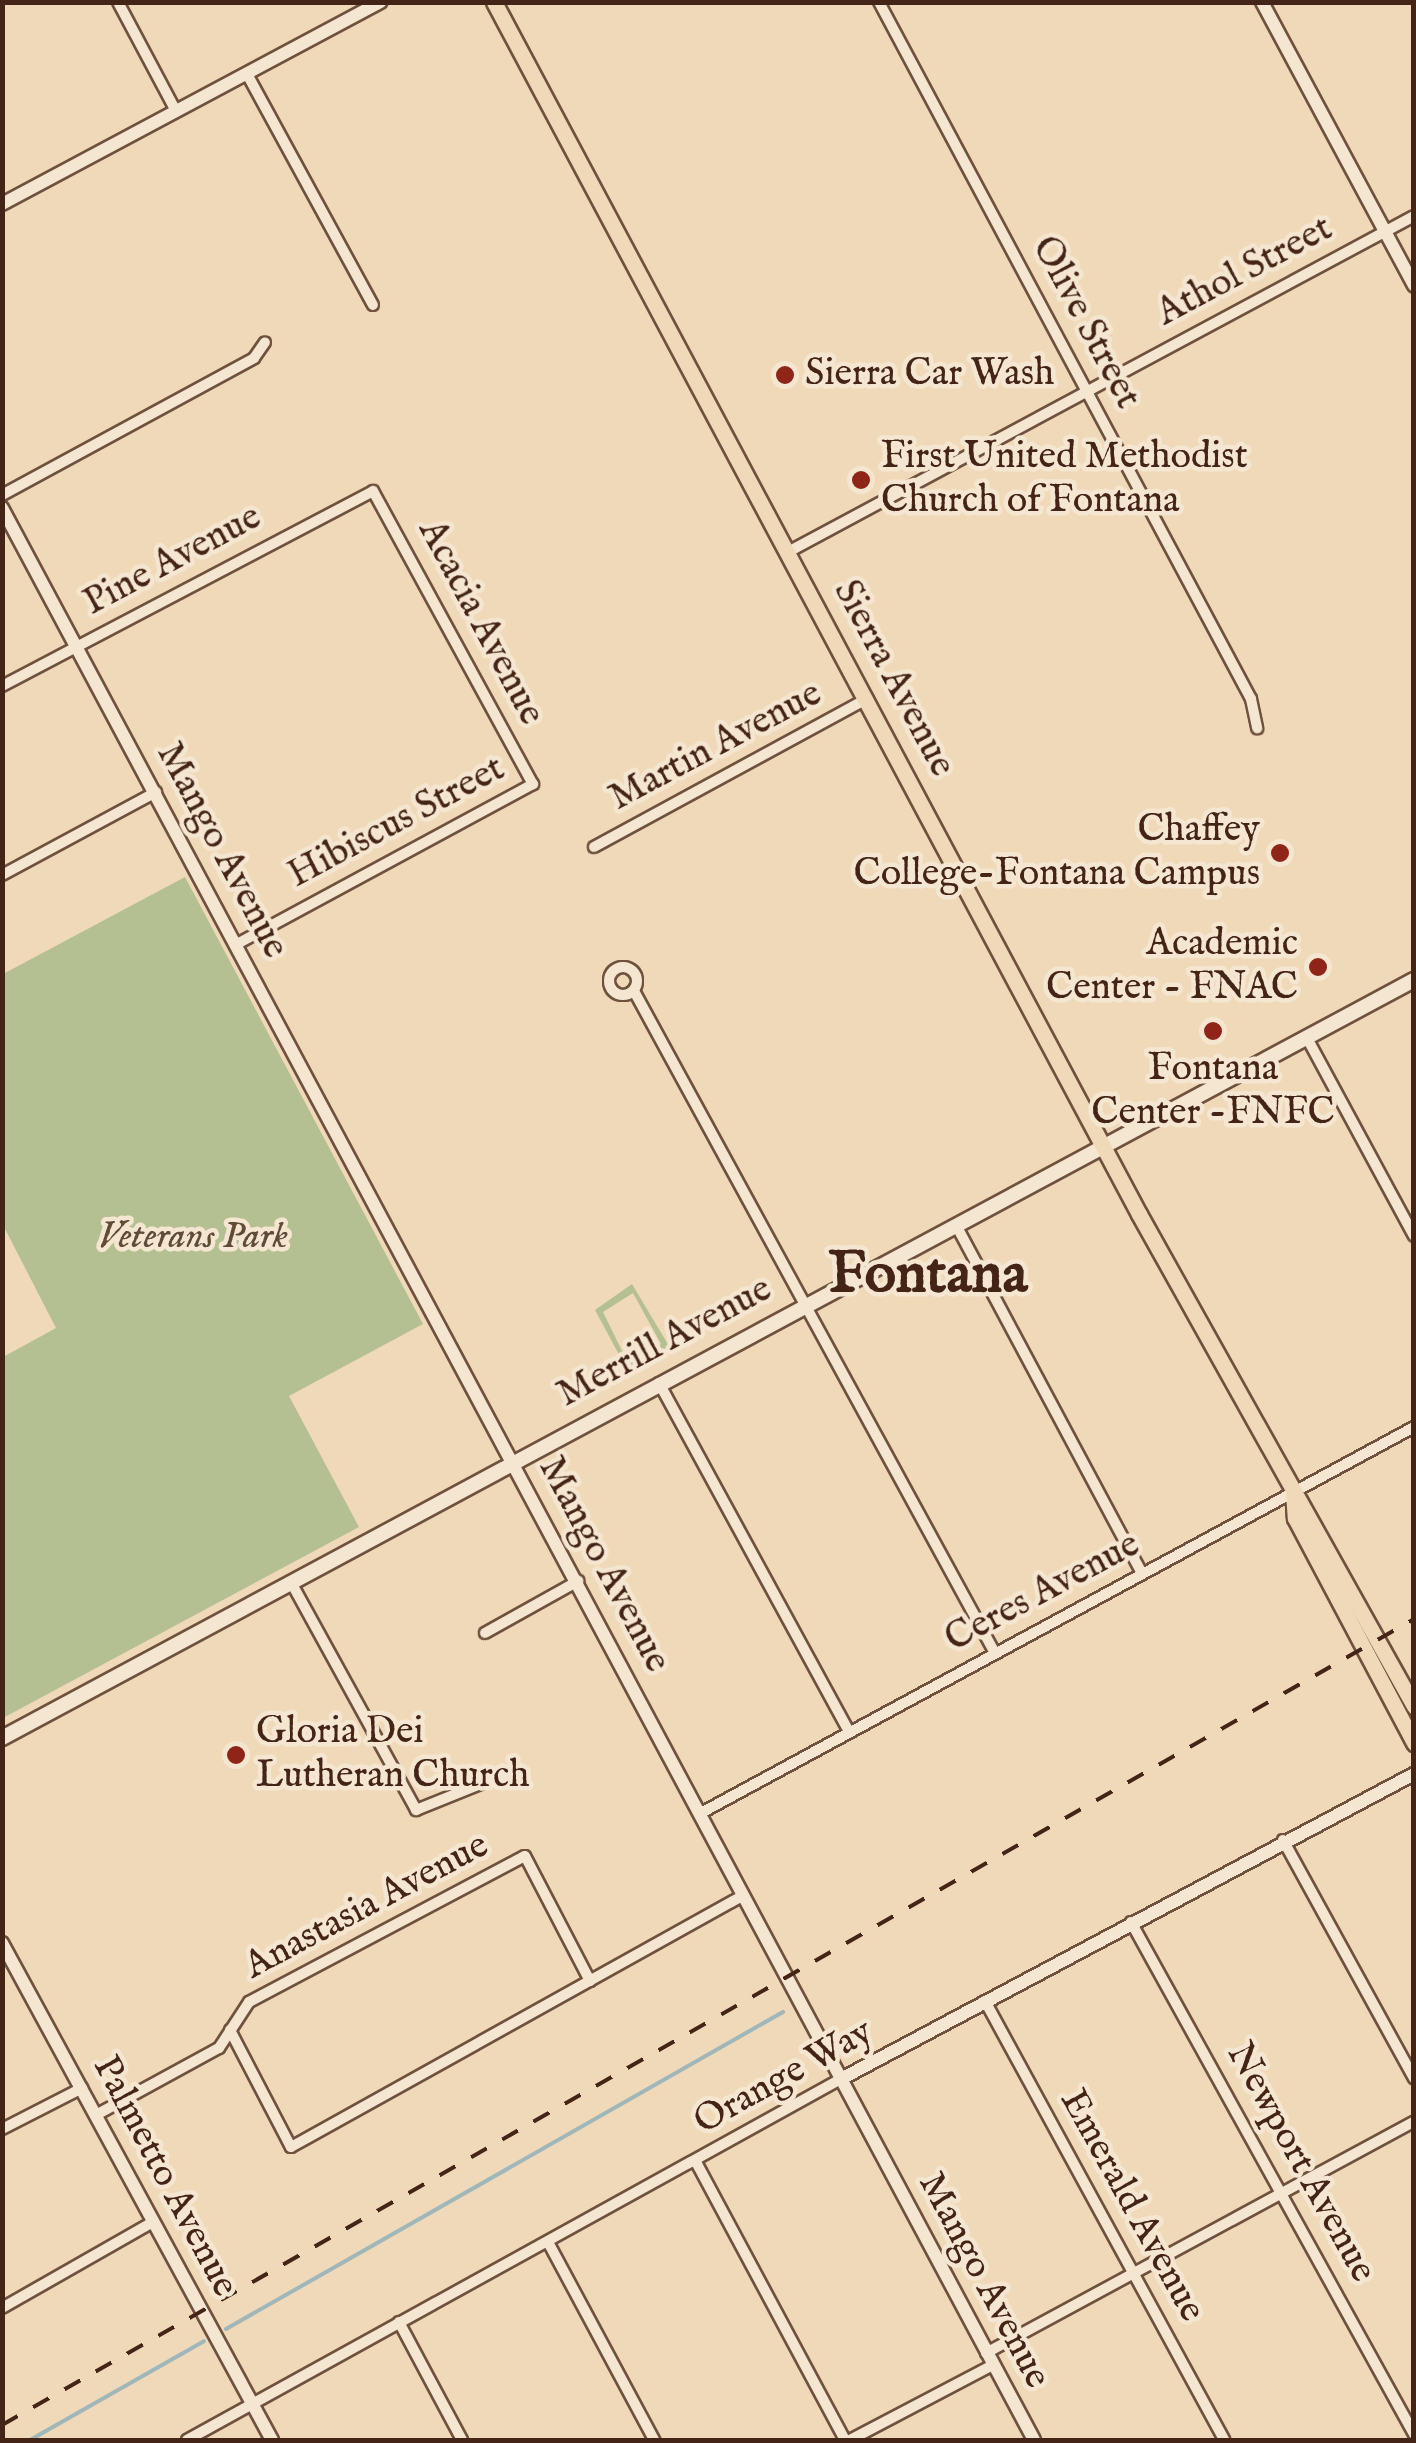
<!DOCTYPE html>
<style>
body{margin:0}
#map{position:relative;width:1416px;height:2443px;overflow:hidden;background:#f0d9b8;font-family:"IM FELL English",serif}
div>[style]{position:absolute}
.green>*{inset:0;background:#b5c092}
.stream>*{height:4px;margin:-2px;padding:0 2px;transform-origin:2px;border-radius:2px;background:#a0b7ba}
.roads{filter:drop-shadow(2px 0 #6f513e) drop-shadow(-2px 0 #6f513e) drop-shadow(0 2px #6f513e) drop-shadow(0 -2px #6f513e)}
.minor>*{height:10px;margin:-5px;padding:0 5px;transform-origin:5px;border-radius:5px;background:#f5e6d1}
.minor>.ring{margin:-5px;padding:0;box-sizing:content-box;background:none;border:10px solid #f5e6d1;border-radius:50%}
.tertiary>*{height:12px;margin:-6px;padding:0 6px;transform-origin:6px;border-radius:6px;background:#f5e6d1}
.secondary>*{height:14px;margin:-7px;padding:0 7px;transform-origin:7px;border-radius:7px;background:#f5e6d1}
.primary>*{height:15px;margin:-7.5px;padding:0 7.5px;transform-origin:7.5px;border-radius:7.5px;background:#f0d9b8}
.rail>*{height:4px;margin-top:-2px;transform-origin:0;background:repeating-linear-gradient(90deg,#442416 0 18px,transparent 0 36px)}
.dots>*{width:28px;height:28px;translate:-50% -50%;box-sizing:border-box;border:5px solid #f5e6d1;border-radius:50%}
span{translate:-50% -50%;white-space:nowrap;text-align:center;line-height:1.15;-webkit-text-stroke:9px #f5e6d1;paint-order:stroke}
.street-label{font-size:38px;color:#442416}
.poi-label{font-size:38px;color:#442416}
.left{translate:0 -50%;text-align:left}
.right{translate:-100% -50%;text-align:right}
.park-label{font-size:38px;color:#604b35;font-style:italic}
.town-label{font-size:58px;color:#442416;font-weight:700}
.frame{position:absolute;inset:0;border:5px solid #442416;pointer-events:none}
</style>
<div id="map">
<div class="green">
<div style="clip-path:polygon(185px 877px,423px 1324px,289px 1396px,359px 1527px,3px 1718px,3px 1357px,56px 1328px,3px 1225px,3px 974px)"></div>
<div style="clip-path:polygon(evenodd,632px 1284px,672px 1351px,630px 1375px,595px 1310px,632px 1284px,633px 1293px,661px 1344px,647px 1357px,627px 1361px,603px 1312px,633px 1293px)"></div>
</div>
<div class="stream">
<div style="left:226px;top:2329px;width:641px;rotate:-29.65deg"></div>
<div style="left:30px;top:2440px;width:200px;rotate:-29.6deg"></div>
</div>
<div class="roads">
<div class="minor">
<div style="left:118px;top:2px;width:123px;rotate:62deg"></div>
<div style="left:879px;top:2px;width:790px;rotate:61.91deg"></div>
<div style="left:1251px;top:699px;width:30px;rotate:78deg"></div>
<div style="left:247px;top:74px;width:263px;rotate:61.4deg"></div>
<div style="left:2px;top:495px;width:287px;rotate:-28.5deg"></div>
<div style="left:254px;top:358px;width:19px;rotate:-55deg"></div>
<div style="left:788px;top:552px;width:710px;rotate:-28.22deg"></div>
<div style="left:2px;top:686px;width:419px;rotate:-27.7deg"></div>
<div style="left:373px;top:491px;width:334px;rotate:61.4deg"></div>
<div style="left:533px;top:784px;width:336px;rotate:151.6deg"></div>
<div style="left:594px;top:847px;width:311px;rotate:-28.5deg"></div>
<div style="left:2px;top:875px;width:175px;rotate:-28.3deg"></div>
<div class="ring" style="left:609px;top:967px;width:18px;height:18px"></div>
<div style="left:634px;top:991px;width:754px;rotate:61.4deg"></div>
<div style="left:1307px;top:1038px;width:225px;rotate:61.6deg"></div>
<div style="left:956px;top:1225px;width:395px;rotate:61.9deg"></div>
<div style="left:659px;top:1383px;width:397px;rotate:61.4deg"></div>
<div style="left:292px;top:1584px;width:258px;rotate:61.2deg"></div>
<div style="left:416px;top:1810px;width:99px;rotate:-21.9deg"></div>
<div style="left:485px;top:1633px;width:107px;rotate:-29.2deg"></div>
<div style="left:701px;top:1813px;width:811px;rotate:-28.43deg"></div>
<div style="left:1283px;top:1840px;width:272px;rotate:61.2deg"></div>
<div style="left:1131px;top:1922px;width:585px;rotate:61.07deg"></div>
<div style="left:985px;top:2001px;width:500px;rotate:61.4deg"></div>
<div style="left:230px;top:2030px;width:132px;rotate:62.5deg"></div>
<div style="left:291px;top:2147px;width:518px;rotate:-29.09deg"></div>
<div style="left:96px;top:2115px;width:140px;rotate:-28.6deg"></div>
<div style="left:219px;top:2048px;width:55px;rotate:-56.9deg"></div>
<div style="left:249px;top:2002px;width:312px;rotate:-27.9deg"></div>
<div style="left:525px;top:1856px;width:141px;rotate:62.5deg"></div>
<div style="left:2px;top:2129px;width:90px;rotate:-27.1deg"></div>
<div style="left:696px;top:2162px;width:315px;rotate:61.8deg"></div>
<div style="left:548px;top:2242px;width:225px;rotate:61.8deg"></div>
<div style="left:2px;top:2308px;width:174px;rotate:-29.7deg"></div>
<div style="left:399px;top:2322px;width:134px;rotate:61.9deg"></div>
<div style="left:986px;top:2353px;width:486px;rotate:-28.4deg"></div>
<div style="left:187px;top:2440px;width:747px;rotate:-28.9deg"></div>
<div style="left:850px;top:2440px;width:161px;rotate:-27.7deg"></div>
</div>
<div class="tertiary">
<div style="left:1262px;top:2px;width:322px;rotate:61.8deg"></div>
<div style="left:2px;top:204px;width:429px;rotate:-28.1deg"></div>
<div style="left:2px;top:508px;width:2190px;rotate:61.89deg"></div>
<div style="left:2px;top:1943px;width:566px;rotate:61.49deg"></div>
<div style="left:841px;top:2079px;width:649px;rotate:-28.03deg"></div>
</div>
<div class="secondary">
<div style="left:2px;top:1738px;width:1603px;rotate:-28.23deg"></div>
</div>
<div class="primary">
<div style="left:494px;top:2px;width:1373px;rotate:61.98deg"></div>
<div style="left:1139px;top:1214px;width:564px;rotate:60.8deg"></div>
<div style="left:1293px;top:1492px;width:26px;rotate:86deg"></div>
<div style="left:1295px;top:1518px;width:255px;rotate:62.1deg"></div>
</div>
</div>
<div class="rail">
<div style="left:2px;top:2425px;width:1626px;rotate:-29.72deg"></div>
</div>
<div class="dots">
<div style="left:785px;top:375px;background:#8f2418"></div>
<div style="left:861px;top:480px;background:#8f2418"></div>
<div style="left:1280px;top:853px;background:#8f2418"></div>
<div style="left:1318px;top:967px;background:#8f2418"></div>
<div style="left:1213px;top:1031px;background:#8f2418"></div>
<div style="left:236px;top:1755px;background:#8f2418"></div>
</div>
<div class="street-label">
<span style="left:1245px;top:272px;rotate:-28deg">Athol Street</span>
<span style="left:1085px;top:323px;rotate:62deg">Olive Street</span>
<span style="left:173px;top:561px;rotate:-28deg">Pine Avenue</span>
<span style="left:480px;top:623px;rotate:62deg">Acacia Avenue</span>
<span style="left:893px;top:679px;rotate:62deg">Sierra Avenue</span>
<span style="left:716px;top:747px;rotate:-28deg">Martin Avenue</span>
<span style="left:397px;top:823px;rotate:-28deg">Hibiscus Street</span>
<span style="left:221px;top:851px;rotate:62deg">Mango Avenue</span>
<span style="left:665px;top:1343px;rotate:-28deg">Merrill Avenue</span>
<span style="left:603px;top:1565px;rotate:62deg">Mango Avenue</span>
<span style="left:1043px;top:1593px;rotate:-28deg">Ceres Avenue</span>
<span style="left:367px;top:1907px;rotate:-28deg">Anastasia Avenue</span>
<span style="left:784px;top:2078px;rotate:-29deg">Orange Way</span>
<span style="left:1300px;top:2163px;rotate:61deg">Newport Avenue</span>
<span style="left:164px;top:2177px;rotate:62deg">Palmetto Avenue</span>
<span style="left:1131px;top:2206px;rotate:61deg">Emerald Avenue</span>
<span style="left:983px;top:2281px;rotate:62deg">Mango Avenue</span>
</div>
<div class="poi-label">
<span class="left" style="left:805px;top:375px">Sierra Car Wash</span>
<span class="left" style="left:881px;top:480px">First United Methodist<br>Church of Fontana</span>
<span class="right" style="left:1260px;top:853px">Chaffey<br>College-Fontana Campus</span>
<span class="right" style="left:1298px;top:967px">Academic<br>Center - FNAC</span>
<span style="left:1213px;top:1092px">Fontana<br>Center -FNFC</span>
<span class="left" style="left:256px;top:1755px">Gloria Dei<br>Lutheran Church</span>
</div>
<div class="park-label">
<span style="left:193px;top:1238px">Veterans Park</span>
</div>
<div class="town-label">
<span style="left:928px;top:1275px">Fontana</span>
</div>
<div class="frame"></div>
</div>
